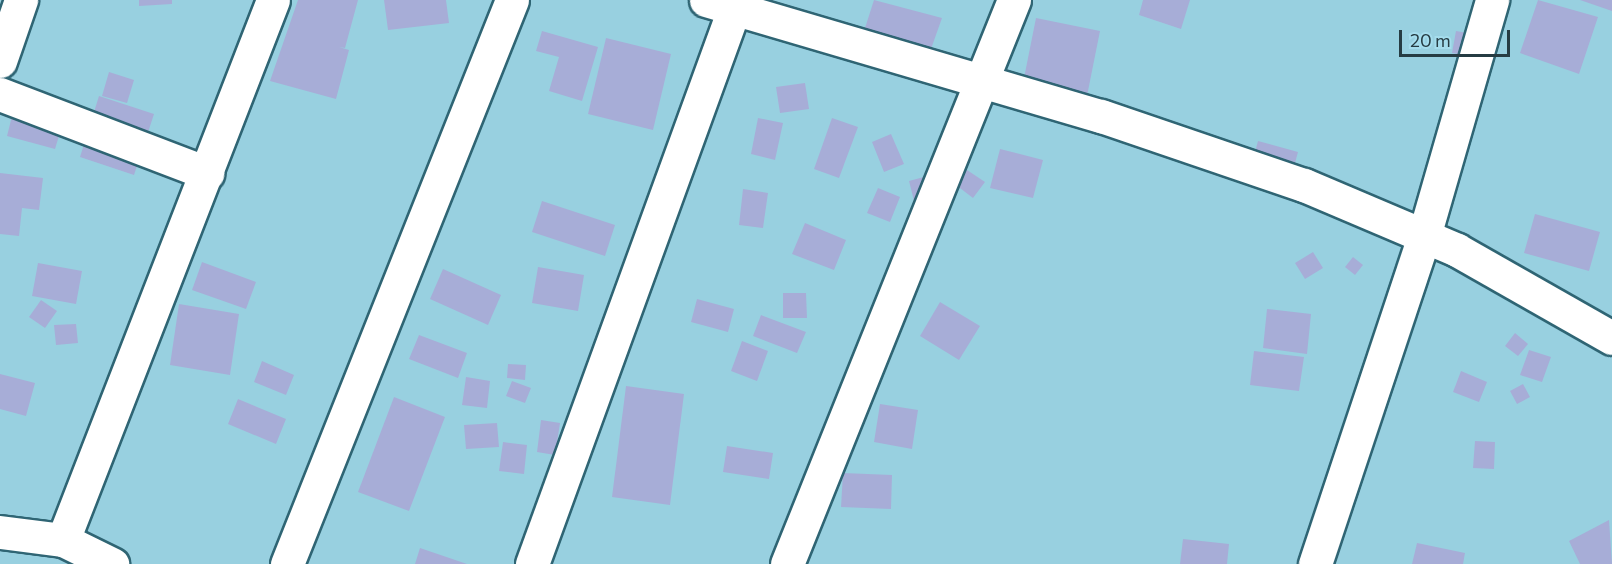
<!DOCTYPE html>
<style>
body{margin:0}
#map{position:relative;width:1612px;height:564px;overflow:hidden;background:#98d0e0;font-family:Commissioner,sans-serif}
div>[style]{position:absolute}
.building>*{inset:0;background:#a7add7}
.roads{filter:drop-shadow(2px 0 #2f6574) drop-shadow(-2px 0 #2f6574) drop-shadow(0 2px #2f6574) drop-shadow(0 -2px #2f6574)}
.minor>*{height:33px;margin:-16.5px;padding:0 16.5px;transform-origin:16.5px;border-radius:16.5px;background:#fff}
span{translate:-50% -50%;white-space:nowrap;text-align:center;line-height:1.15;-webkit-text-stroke:4.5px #a5dded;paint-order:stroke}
.scale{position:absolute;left:1399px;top:30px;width:111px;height:27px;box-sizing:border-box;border:3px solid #263c43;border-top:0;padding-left:8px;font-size:18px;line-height:21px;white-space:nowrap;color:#263c43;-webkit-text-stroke:4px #a5dded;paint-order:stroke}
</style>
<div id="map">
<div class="building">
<div style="clip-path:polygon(139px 0,172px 0,172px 4px,139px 6px)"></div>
<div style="clip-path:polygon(298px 0,358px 0,345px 48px,339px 47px,349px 50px,336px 99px,270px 81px)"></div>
<div style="clip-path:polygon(384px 0,446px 0,449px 23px,388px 30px)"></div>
<div style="clip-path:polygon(874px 0,942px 18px,931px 49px,865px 28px)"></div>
<div style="clip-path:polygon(1143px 0,1190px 0,1181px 29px,1139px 15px)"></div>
<div style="clip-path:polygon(1538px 0,1598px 17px,1579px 74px,1520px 53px)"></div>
<div style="clip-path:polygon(1580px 0,1612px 0,1612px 11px)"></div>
<div style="clip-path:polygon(1036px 18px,1100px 31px,1086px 101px,1022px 88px)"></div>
<div style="clip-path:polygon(542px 31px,598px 47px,582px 101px,549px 91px,559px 57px,536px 51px)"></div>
<div style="clip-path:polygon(1456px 31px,1485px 36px,1481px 58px,1452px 53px)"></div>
<div style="clip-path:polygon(606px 38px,671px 54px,653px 130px,588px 114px)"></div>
<div style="clip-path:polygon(109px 72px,134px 80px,127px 103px,102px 96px)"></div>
<div style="clip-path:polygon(805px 83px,809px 109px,780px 113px,776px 87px)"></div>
<div style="clip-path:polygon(99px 96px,154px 114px,134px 175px,80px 157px)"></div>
<div style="clip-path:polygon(13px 112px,62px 126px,55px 149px,7px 136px)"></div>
<div style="clip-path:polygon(758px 118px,783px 123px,775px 160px,751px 154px)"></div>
<div style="clip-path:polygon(832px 118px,858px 127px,839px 178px,814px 169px)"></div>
<div style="clip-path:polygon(891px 134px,904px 164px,884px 172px,872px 142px)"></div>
<div style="clip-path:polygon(1258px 141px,1298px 152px,1291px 178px,1251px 167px)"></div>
<div style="clip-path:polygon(1000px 149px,1043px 160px,1033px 198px,990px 188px)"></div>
<div style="clip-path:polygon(967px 170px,985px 182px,973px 198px,956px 185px)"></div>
<div style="clip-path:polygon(0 173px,43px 178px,39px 210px,22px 208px,19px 236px,0 234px)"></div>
<div style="clip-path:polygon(935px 174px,917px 213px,909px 181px)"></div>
<div style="clip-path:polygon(878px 188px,900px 197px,890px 222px,867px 213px)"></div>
<div style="clip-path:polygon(743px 189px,768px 193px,763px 228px,739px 225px)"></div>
<div style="clip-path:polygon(542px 201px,615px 225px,605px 256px,532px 232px)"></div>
<div style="clip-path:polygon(1535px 214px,1600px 232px,1589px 271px,1524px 253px)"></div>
<div style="clip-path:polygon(805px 223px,846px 240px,834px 270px,792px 254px)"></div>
<div style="clip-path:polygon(1313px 252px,1323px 268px,1305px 279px,1295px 263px)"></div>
<div style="clip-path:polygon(1353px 257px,1363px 265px,1355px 275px,1345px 267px)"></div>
<div style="clip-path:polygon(202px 262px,256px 282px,246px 309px,192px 290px)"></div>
<div style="clip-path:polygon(38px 263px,82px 271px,76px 304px,32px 296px)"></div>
<div style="clip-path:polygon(538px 267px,584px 275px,578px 311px,532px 303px)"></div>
<div style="clip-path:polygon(443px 269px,501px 295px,488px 325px,430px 299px)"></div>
<div style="clip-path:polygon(783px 293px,806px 293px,807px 318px,783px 318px)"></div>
<div style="clip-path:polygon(697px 299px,734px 309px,728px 332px,691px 322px)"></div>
<div style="clip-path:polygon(41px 300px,57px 311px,45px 328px,29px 317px)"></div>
<div style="clip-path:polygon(940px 302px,980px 326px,959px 360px,920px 336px)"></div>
<div style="clip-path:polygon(179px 304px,239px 314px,230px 375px,170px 365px)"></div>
<div style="clip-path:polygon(1267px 309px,1311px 314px,1307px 354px,1263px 348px)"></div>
<div style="clip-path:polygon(761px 315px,806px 332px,797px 353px,753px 336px)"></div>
<div style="clip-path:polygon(76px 324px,78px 343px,56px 345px,54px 325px)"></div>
<div style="clip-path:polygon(1515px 333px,1528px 344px,1518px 356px,1505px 346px)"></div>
<div style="clip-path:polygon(419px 335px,467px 353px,458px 378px,409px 359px)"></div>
<div style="clip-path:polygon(742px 341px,768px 351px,757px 381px,731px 371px)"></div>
<div style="clip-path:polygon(1529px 350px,1551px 357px,1542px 382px,1520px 375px)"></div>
<div style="clip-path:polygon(1254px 351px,1304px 357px,1299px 391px,1250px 385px)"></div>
<div style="clip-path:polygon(262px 361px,294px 375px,286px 395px,254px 382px)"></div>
<div style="clip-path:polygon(508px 364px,526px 365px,525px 380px,507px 378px)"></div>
<div style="clip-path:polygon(1461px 371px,1487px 382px,1479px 402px,1453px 392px)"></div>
<div style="clip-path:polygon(0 374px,35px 383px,26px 416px,0 409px)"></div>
<div style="clip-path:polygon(466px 377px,490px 381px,487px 408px,462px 405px)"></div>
<div style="clip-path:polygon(512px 381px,531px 388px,525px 403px,506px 396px)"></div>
<div style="clip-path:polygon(1523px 384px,1530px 397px,1517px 404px,1510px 391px)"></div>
<div style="clip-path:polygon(626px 386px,684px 394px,670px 505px,612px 497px)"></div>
<div style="clip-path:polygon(394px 397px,445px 417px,409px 511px,358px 492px)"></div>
<div style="clip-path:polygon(238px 399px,286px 419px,276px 444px,228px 424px)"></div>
<div style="clip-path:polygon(880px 404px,918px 410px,912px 449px,874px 442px)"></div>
<div style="clip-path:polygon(541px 420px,560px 423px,555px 455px,537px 452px)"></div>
<div style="clip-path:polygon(497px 423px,499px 447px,466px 449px,464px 425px)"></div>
<div style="clip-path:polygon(1475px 441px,1495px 442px,1494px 469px,1473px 468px)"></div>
<div style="clip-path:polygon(503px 442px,527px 445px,524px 474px,499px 471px)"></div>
<div style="clip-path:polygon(727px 446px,773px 453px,769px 479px,723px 472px)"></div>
<div style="clip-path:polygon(843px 473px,892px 475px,891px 509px,841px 507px)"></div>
<div style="clip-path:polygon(1609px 520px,1612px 564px,1580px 564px,1569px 541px)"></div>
<div style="clip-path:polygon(1183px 539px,1229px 544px,1227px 564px,1180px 564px)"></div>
<div style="clip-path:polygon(1417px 543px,1465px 553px,1463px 564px,1412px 564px)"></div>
<div style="clip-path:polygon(420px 548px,467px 564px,415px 564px)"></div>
</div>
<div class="roads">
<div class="minor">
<div style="left:706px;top:0;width:412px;rotate:16.4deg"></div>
<div style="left:1101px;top:116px;width:214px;rotate:18.8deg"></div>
<div style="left:1304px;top:185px;width:166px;rotate:23deg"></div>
<div style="left:1457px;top:250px;width:178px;rotate:29.6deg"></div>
<div style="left:0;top:61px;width:65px;rotate:-71deg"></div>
<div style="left:0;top:94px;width:222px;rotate:20.9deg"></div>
<div style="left:0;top:532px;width:64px;rotate:7.2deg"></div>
<div style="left:63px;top:540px;width:55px;rotate:26.1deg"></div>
<div style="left:63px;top:540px;width:579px;rotate:-68.75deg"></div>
<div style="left:287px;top:564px;width:607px;rotate:-68.25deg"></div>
<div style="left:532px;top:564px;width:591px;rotate:-70deg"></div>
<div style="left:787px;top:564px;width:608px;rotate:-68.08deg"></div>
<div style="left:1315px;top:564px;width:346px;rotate:-71.6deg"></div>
<div style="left:1424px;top:236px;width:246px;rotate:-73.9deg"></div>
</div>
</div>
<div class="scale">20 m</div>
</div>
